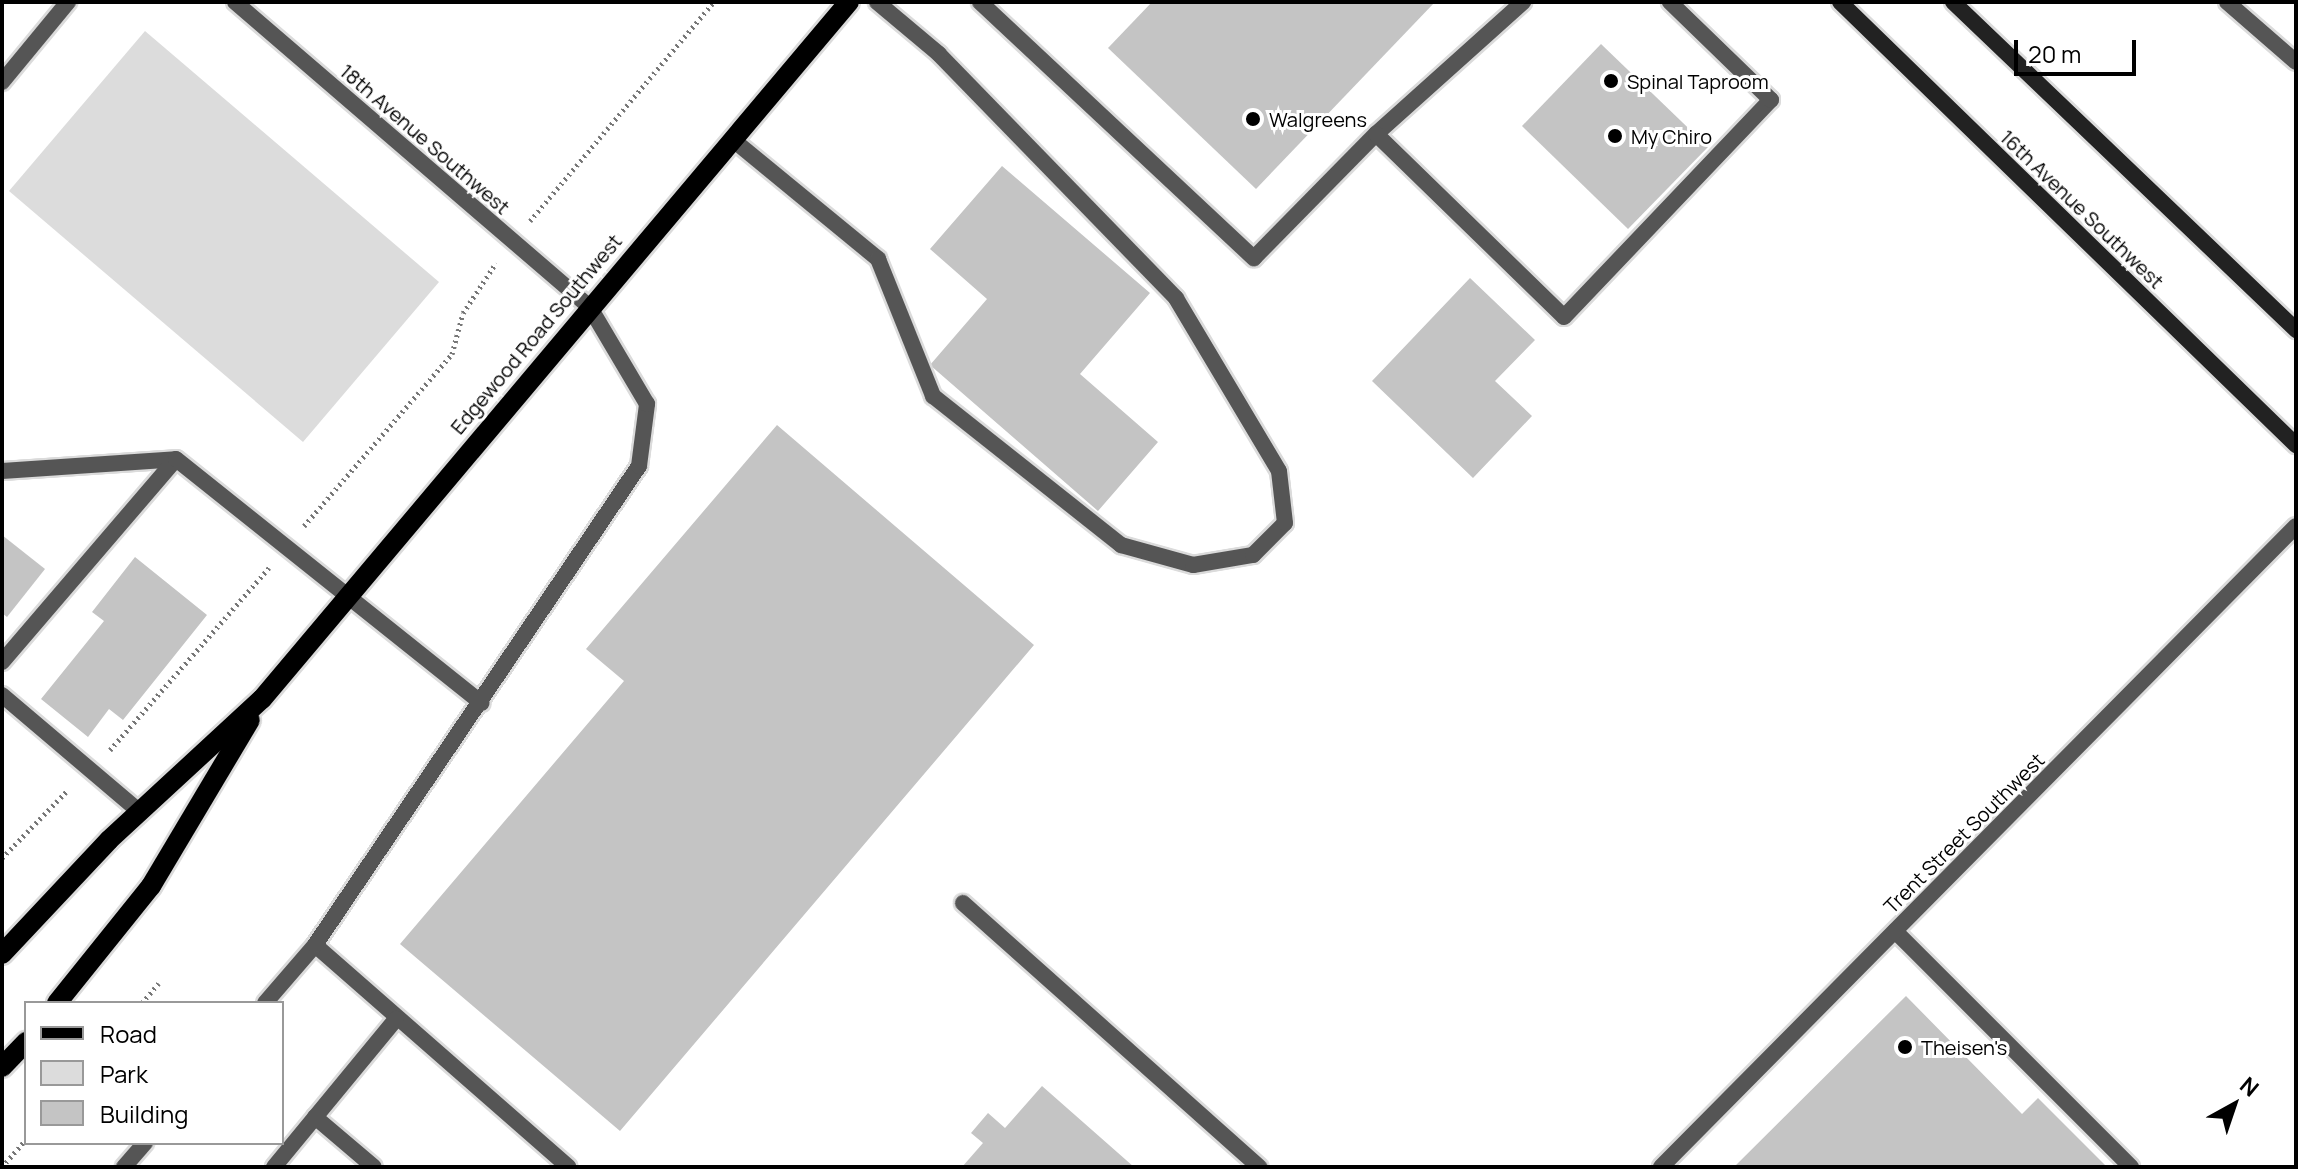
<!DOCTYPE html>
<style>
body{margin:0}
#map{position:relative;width:2298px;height:1169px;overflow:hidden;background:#fff;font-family:Manrope,sans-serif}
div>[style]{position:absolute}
.green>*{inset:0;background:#dcdcdc}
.building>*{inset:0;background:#c4c4c4}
.path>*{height:5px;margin-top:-2.5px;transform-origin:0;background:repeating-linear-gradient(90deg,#777 0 2px,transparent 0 6px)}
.roads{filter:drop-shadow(2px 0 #dbdbdb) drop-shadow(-2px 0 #dbdbdb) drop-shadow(0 2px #dbdbdb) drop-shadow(0 -2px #dbdbdb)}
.lane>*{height:16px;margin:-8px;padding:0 8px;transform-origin:8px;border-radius:8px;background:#555}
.street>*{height:16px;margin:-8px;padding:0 8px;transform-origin:8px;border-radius:8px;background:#555}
.secondary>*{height:16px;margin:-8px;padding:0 8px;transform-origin:8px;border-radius:8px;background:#222}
.primary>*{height:20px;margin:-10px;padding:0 10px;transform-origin:10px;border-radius:10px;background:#000}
.dots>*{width:22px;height:22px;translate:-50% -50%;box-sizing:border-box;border:4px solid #fff;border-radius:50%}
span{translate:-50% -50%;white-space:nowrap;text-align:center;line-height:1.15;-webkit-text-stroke:6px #fff;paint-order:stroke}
.poi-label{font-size:20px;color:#000}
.left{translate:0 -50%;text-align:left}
.street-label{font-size:20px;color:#000}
.frame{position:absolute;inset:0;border:4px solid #000;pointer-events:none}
.legend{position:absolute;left:24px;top:1001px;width:260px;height:144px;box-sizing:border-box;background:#fff;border:2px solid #999;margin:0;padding:10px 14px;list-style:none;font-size:24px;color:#000}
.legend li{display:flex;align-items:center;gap:16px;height:40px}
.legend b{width:40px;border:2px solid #999}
.north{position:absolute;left:2194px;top:1065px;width:80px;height:80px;-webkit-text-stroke:6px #fff;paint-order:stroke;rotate:40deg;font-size:22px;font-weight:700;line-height:32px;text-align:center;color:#000}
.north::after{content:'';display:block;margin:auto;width:28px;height:36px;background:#000;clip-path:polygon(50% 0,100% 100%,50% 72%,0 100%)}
.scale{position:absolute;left:2014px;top:40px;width:122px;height:36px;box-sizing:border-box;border:4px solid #000;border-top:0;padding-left:10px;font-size:24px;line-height:28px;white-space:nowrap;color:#000;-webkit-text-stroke:6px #fff;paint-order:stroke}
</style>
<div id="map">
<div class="green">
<div style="clip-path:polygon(145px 31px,439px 282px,303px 442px,9px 191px)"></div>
</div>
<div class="building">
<div style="clip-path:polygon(1152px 2px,1435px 2px,1256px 189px,1108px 48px)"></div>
<div style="clip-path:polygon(1601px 44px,1708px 147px,1628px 229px,1522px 126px)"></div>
<div style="clip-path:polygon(1002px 166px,1150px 293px,1080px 374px,1158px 442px,1098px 511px,930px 365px,987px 299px,930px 249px)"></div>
<div style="clip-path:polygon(1470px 278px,1535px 340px,1495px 381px,1532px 416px,1473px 478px,1372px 381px)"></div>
<div style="clip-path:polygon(777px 425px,1034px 645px,620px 1131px,400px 944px,624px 681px,586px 649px)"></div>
<div style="clip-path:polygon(2px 535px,45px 569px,7px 617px,2px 613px)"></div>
<div style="clip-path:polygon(135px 557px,207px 615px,123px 720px,109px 709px,88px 737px,41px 699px,104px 621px,92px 612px)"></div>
<div style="clip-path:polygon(1906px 996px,2022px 1114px,2038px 1098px,2107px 1167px,1734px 1167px)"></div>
<div style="clip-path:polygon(1042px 1086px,1134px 1167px,962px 1167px,983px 1143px,971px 1133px,988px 1113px,1005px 1128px)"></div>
</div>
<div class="path">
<div style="left:530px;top:221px;width:286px;rotate:-50deg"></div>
<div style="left:304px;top:526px;width:227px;rotate:-49.3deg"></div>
<div style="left:452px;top:354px;width:42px;rotate:-75deg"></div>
<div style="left:463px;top:313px;width:60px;rotate:-56.6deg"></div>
<div style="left:110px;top:750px;width:242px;rotate:-48.9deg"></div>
<div style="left:2px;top:858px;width:95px;rotate:-45.9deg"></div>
<div style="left:142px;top:1003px;width:26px;rotate:-50deg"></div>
<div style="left:2px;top:1167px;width:37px;rotate:-49deg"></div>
</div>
<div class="roads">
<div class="lane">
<div style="left:980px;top:2px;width:375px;rotate:43.1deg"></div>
<div style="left:1254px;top:258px;width:174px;rotate:-45.5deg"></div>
<div style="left:1376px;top:134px;width:198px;rotate:-41.9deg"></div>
<div style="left:2227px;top:2px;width:91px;rotate:41deg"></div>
<div style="left:2px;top:82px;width:104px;rotate:-50.5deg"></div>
<div style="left:1376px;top:134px;width:262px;rotate:44.2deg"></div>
<div style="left:1564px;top:317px;width:300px;rotate:-46.4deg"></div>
<div style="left:1771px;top:100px;width:141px;rotate:-135.9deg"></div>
<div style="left:732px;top:139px;width:189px;rotate:39.4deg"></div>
<div style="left:878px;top:259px;width:148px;rotate:68.1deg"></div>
<div style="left:933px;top:396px;width:240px;rotate:38.4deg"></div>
<div style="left:1121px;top:545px;width:75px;rotate:15.5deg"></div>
<div style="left:1193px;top:565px;width:61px;rotate:-9.5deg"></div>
<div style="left:1253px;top:555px;width:45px;rotate:-45deg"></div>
<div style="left:1285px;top:523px;width:52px;rotate:-96.6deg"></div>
<div style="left:1279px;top:471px;width:201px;rotate:-120.8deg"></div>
<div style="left:1176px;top:298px;width:340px;rotate:-134.2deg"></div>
<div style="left:939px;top:54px;width:81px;rotate:-140deg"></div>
<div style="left:2px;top:471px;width:174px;rotate:-3.9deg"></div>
<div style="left:2px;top:662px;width:267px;rotate:-49.4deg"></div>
<div style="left:176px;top:459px;width:391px;rotate:38.6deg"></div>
<div style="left:2px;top:695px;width:181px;rotate:40.3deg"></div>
<div style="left:963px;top:903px;width:397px;rotate:41.7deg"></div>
<div style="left:1895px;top:931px;width:334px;rotate:45deg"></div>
<div style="left:315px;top:945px;width:337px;rotate:41.2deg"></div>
<div style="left:265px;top:1003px;width:77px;rotate:-49.2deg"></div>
<div style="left:315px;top:945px;width:578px;rotate:-55.93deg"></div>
<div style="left:639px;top:466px;width:63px;rotate:-82.6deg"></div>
<div style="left:647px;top:404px;width:114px;rotate:-120.6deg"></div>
<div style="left:315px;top:1117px;width:77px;rotate:40.3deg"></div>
<div style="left:124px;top:1167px;width:32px;rotate:-49deg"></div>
<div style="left:274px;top:1167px;width:192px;rotate:-50.5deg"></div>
</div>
<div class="street">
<div style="left:235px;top:2px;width:467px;rotate:40.7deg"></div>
<div style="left:1661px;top:1167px;width:902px;rotate:-45.27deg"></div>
</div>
<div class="secondary">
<div style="left:1840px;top:2px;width:636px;rotate:44.17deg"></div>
<div style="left:1953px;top:2px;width:475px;rotate:43.7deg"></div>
</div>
<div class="primary">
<div style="left:2px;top:954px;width:156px;rotate:-46.8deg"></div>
<div style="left:109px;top:840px;width:208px;rotate:-42.7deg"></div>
<div style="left:262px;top:699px;width:911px;rotate:-49.9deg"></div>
<div style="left:57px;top:1003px;width:150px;rotate:-51.2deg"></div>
<div style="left:151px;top:886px;width:193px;rotate:-59.2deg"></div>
<div style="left:2px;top:1067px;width:35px;rotate:-46deg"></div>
</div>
</div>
<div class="dots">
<div style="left:1611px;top:81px;background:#000"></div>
<div style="left:1253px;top:119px;background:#000"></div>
<div style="left:1615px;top:136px;background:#000"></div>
<div style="left:1905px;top:1047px;background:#000"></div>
</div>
<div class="poi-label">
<span class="left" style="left:1627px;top:81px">Spinal Taproom</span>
<span class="left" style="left:1269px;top:119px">Walgreens</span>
<span class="left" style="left:1631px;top:136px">My Chiro</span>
<span class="left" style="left:1921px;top:1047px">Theisen's</span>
</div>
<div class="street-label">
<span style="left:425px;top:139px;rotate:41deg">18th Avenue Southwest</span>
<span style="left:2082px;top:209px;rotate:44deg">16th Avenue Southwest</span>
<span style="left:536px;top:334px;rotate:-50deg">Edgewood Road Southwest</span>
<span style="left:1964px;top:833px;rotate:-45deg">Trent Street Southwest</span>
</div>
<div class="frame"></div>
<ul class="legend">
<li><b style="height:10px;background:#000"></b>Road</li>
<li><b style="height:22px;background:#dcdcdc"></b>Park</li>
<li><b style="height:22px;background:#c4c4c4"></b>Building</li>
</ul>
<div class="north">N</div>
<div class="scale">20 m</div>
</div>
